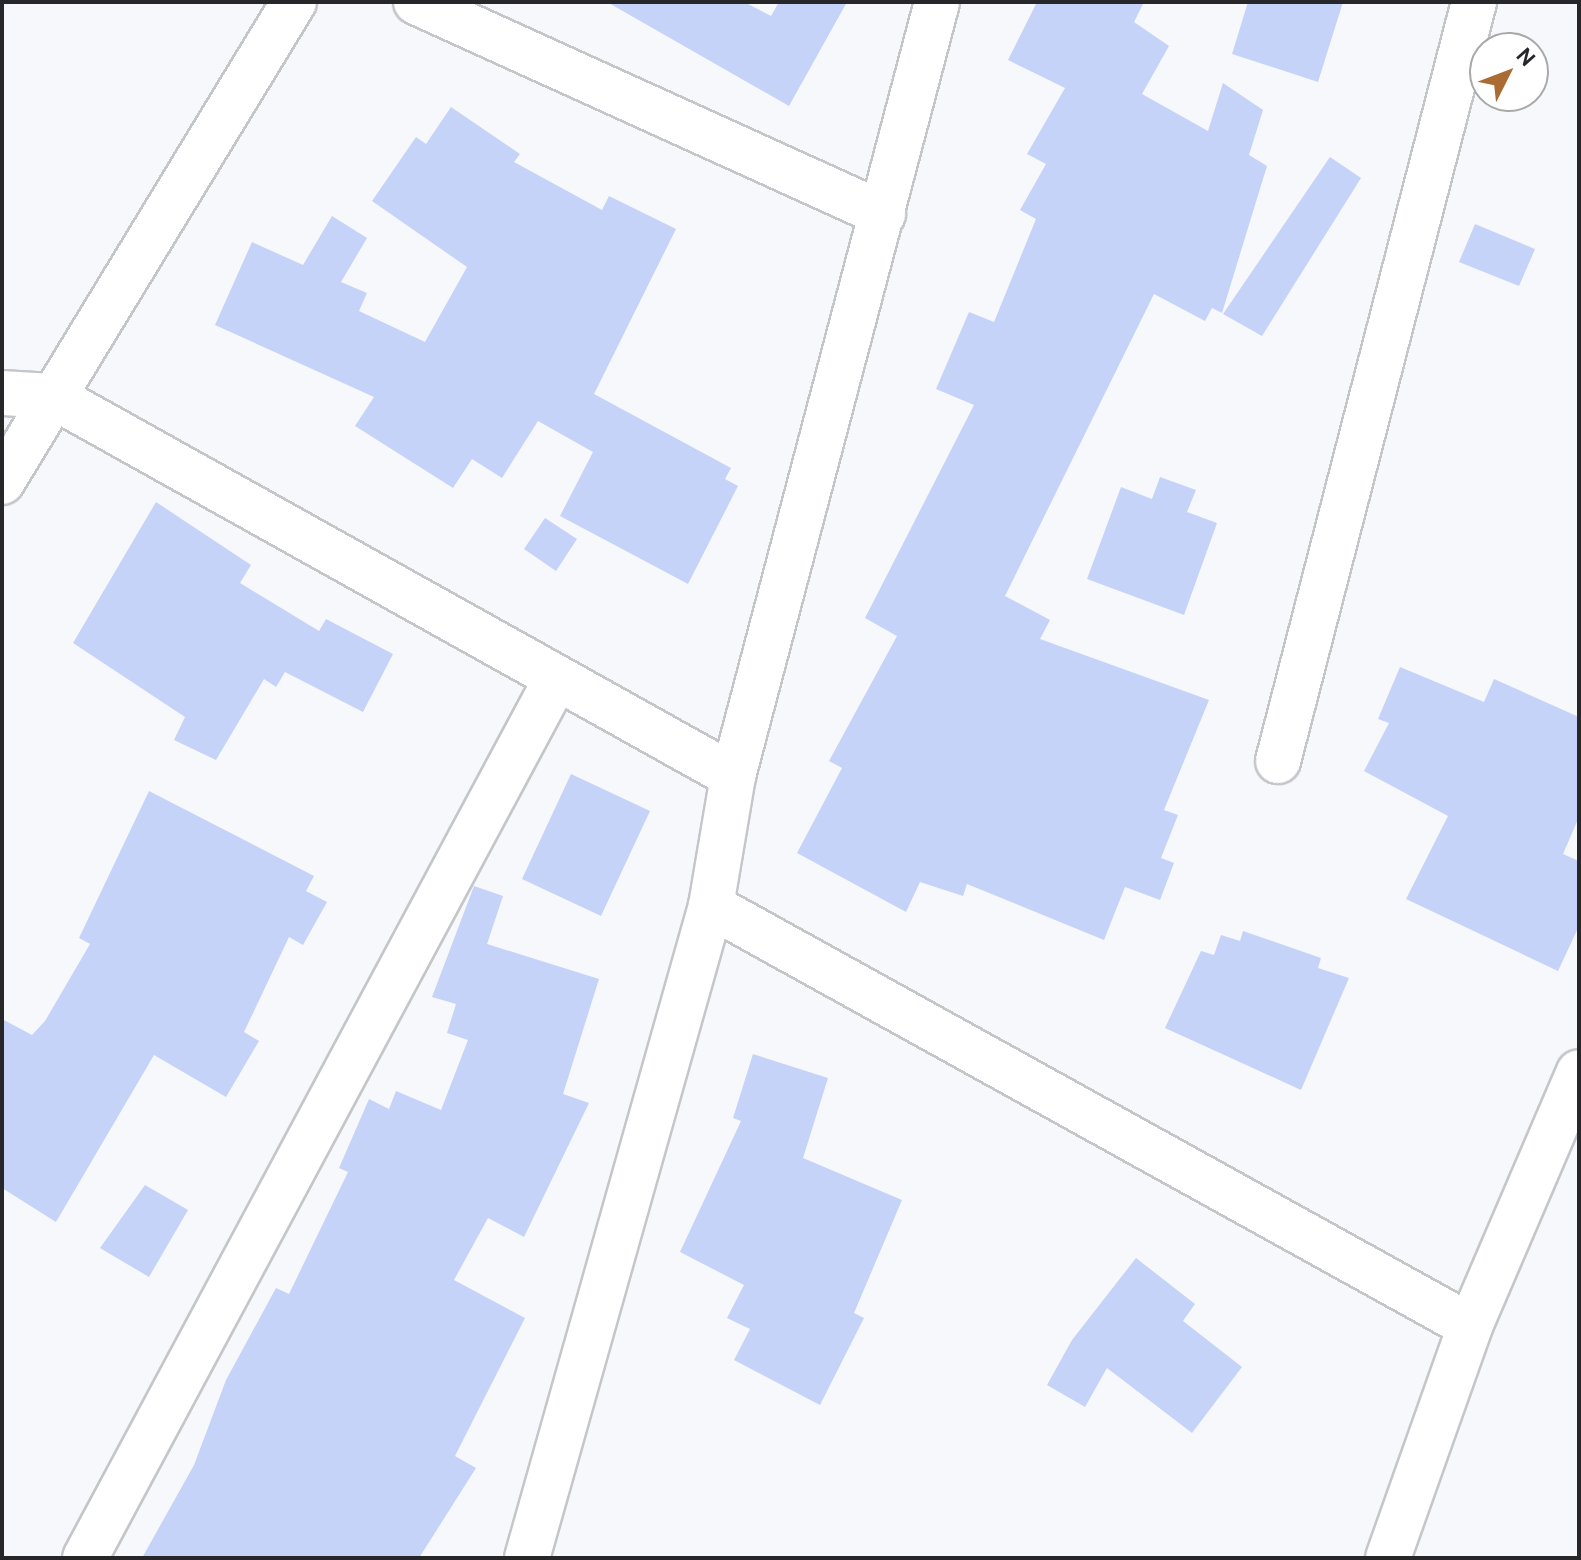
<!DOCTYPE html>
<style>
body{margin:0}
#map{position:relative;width:1581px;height:1560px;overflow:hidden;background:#f6f8fc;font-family:Cabin,sans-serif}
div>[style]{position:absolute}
.building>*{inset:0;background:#c5d3f9}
.roads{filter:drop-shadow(2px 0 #c5c6ca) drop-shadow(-2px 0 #c5c6ca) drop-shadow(0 2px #c5c6ca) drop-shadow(0 -2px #c5c6ca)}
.street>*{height:44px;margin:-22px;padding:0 22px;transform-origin:22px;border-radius:22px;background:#fff}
span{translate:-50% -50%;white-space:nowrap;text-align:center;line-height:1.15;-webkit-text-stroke:7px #fff;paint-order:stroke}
.frame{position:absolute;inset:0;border:4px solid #272729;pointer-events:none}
.north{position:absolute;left:1469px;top:32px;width:80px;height:80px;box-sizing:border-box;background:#fff;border:2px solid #a9a9a9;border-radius:50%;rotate:48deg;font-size:22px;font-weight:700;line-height:32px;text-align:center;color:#272729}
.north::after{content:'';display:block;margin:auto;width:28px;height:36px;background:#ab6c33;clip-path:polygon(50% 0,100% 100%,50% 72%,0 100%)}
</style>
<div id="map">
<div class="building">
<div style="clip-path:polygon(607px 2px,744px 2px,771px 16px,779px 2px,847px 2px,789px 106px)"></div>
<div style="clip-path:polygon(1037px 2px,1144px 2px,1134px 22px,1169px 46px,1142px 94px,1208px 131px,1223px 83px,1263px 110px,1249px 155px,1267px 166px,1222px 313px,1212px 308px,1205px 321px,1154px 294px,1005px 596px,1050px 620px,1040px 639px,1209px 700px,1164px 810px,1178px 815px,1161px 858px,1174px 863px,1160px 900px,1125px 887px,1104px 940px,967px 884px,963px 896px,920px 882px,906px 912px,797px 853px,842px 768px,829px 761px,897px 636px,865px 618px,974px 405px,936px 389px,969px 312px,994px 322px,1036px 219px,1020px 210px,1046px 164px,1027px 154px,1065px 88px,1008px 60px)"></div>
<div style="clip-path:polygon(1248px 2px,1343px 2px,1318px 82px,1232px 54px)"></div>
<div style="clip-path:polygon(451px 107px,520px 154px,514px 162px,602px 210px,609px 196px,676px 229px,594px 394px,731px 468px,725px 479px,738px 486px,688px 584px,560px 516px,593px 452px,538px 421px,502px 478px,472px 459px,453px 488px,355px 426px,374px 397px,215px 325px,252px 242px,303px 265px,332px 216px,367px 238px,341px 282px,367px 293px,359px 311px,425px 342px,467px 267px,372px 201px,416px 137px,426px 144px)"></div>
<div style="clip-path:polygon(1330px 157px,1361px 178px,1262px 336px,1223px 314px)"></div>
<div style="clip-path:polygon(1475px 224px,1535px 249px,1519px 286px,1459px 262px)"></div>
<div style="clip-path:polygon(1160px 477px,1196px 490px,1187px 512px,1217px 523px,1184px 615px,1087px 579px,1121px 487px,1152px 499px)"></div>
<div style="clip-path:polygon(156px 502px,251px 565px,240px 583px,319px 631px,326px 619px,393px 654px,363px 712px,285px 672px,276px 687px,264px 679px,216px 760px,174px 740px,185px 717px,73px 643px)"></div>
<div style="clip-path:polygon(545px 518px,577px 539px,556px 571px,524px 549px)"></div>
<div style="clip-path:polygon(1400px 667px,1484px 702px,1494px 679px,1579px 717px,1579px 817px,1563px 854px,1579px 861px,1579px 926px,1558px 971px,1406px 899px,1448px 816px,1364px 771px,1389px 723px,1378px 719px)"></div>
<div style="clip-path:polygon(571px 774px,650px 811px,601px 916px,522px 879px)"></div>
<div style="clip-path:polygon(149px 791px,314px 876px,306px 891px,327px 902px,303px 945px,289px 937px,244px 1032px,259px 1041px,226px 1097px,154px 1055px,56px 1222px,2px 1188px,2px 1019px,32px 1035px,45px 1021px,90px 944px,79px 938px)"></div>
<div style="clip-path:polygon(474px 886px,503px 896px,487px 944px,599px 979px,563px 1094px,589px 1103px,524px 1237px,488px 1218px,454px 1280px,525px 1318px,455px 1456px,476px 1468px,419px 1558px,142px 1558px,194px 1465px,226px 1380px,276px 1288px,289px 1294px,348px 1172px,339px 1168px,369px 1099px,389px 1109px,396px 1091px,441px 1110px,468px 1040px,447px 1033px,456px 1004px,432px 997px)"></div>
<div style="clip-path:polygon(1243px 931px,1321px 958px,1318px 968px,1349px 978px,1301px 1090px,1165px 1028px,1201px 951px,1214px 955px,1221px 935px,1240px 941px)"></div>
<div style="clip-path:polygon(753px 1054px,828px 1078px,803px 1158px,902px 1200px,854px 1313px,864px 1318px,820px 1405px,734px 1360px,750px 1329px,727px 1318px,744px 1285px,680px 1252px,741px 1121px,733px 1118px)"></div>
<div style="clip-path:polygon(145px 1185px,188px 1210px,149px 1277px,100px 1248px)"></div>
<div style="clip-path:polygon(1136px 1258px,1195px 1304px,1183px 1321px,1242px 1367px,1192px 1433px,1107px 1368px,1085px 1407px,1047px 1385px,1072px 1340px)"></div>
</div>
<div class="roads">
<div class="street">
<div style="left:416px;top:2px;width:513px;rotate:24.42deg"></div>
<div style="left:2px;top:393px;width:50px;rotate:3.4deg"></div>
<div style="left:52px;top:396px;width:780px;rotate:29.16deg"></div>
<div style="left:2px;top:482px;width:562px;rotate:-58.69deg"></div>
<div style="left:1278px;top:761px;width:784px;rotate:-75.52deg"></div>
<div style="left:711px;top:906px;width:867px;rotate:28.96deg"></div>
<div style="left:85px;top:1558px;width:995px;rotate:-61.81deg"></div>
<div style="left:527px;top:1558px;width:677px;rotate:-74.24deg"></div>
<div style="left:711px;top:906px;width:132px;rotate:-80.4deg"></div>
<div style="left:733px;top:776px;width:800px;rotate:-75.23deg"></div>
<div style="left:1388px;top:1558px;width:246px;rotate:-70.5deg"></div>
<div style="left:1470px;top:1326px;width:276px;rotate:-66.8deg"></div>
</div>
</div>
<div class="frame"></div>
<div class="north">N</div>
</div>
